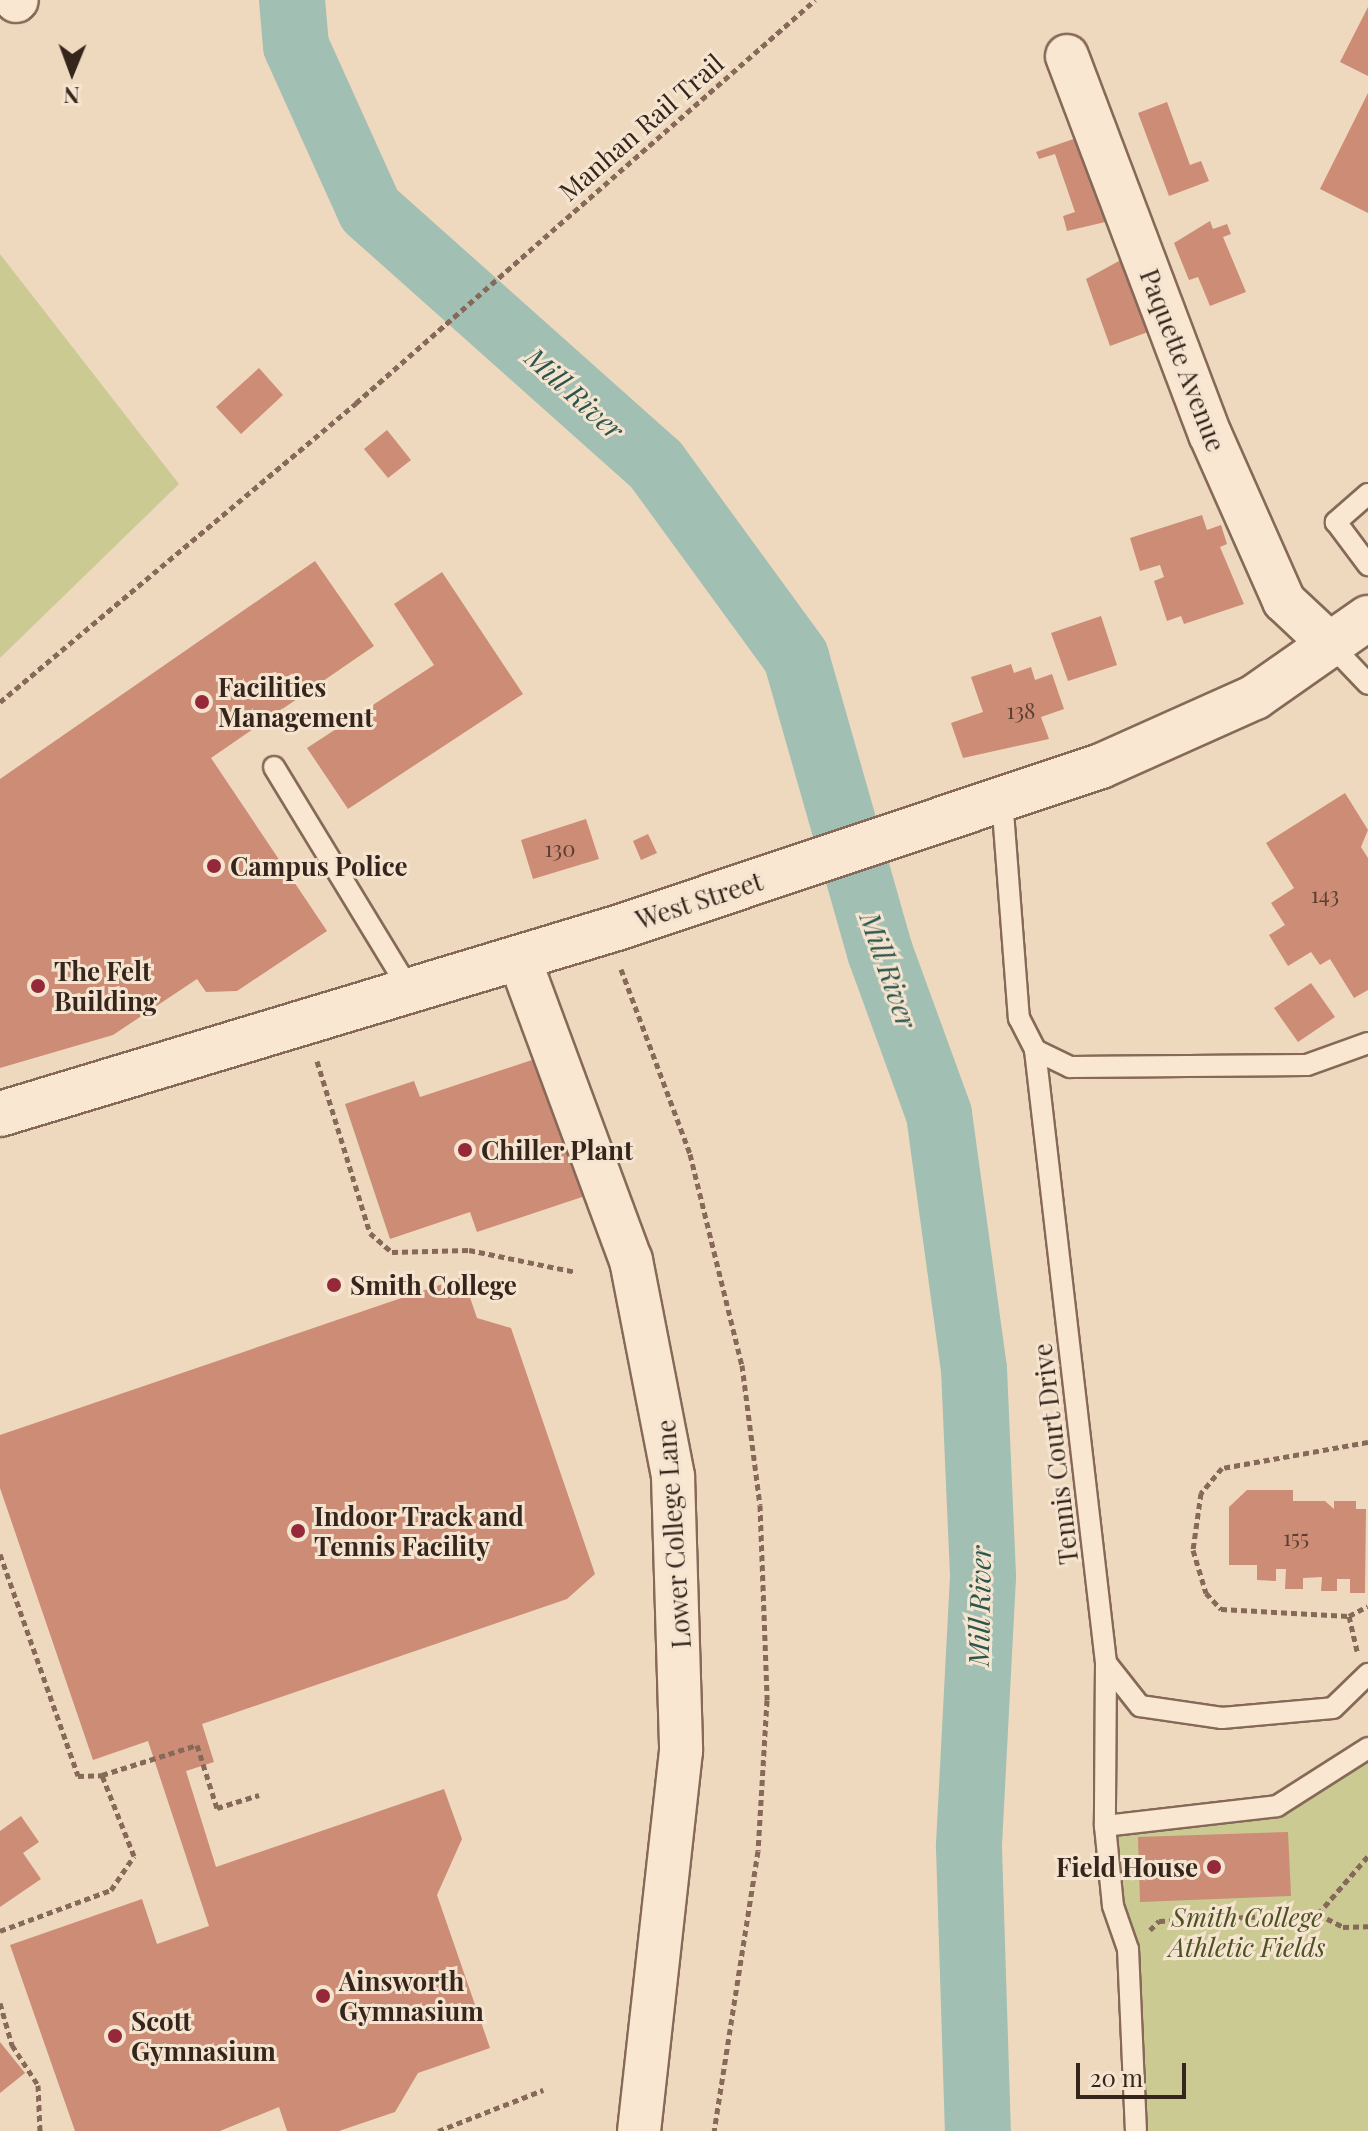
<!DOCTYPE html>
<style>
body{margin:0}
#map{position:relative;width:1368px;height:2131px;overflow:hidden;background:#eed9bf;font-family:"Playfair Display",serif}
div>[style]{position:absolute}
.green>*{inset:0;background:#cbca93}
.river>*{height:66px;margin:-33px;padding:0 33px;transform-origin:33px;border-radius:33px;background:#a2bfb3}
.building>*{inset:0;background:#cc8c75}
.path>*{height:5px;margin-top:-2.5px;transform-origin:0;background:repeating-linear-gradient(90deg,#866958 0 6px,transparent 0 10px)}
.roads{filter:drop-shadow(2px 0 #866958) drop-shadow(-2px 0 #866958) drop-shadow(0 2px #866958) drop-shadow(0 -2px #866958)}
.lane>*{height:20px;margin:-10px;padding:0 10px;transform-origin:10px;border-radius:10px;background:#f9e7d2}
.street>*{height:42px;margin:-21px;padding:0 21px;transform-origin:21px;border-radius:21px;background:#f9e7d2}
.secondary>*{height:44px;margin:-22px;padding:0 22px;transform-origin:22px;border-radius:22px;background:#f9e7d2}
.dots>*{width:22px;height:22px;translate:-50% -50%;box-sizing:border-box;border:4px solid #f5e4cf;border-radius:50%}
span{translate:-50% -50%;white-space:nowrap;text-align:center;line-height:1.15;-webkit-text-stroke:6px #f5e4cf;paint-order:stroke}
.number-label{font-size:22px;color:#5c3f32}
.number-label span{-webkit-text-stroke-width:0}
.street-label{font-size:26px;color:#36251c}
.poi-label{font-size:26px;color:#36251c;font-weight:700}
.left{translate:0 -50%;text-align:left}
.right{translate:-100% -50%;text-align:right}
.park-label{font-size:26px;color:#4d5223;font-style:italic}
.water-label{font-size:28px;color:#2b564d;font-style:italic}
.north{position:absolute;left:32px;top:32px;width:80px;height:80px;-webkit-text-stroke:6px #f5e4cf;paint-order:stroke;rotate:181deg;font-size:22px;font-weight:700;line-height:32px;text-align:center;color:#36251c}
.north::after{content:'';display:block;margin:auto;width:28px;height:36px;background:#36251c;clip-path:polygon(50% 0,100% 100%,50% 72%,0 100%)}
.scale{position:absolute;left:1076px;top:2063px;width:110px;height:36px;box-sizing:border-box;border:4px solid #36251c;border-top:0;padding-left:10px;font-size:24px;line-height:28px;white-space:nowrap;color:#36251c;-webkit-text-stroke:6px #f5e4cf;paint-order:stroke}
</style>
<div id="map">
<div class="green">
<div style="clip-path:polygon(0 254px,179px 484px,0 658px)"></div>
<div style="clip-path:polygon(1368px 1748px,1368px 2131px,1136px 2131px,1128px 1949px,1105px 1826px,1277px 1806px)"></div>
</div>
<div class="river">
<div style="left:292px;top:0;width:46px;rotate:85deg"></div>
<div style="left:296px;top:46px;width:180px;rotate:65.7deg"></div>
<div style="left:370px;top:210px;width:383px;rotate:41.7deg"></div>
<div style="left:656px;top:465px;width:238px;rotate:53.9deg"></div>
<div style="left:796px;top:657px;width:307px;rotate:74.1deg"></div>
<div style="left:880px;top:952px;width:172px;rotate:70deg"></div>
<div style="left:939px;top:1114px;width:257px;rotate:82.2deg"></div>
<div style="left:974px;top:1369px;width:208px;rotate:87.5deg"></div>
<div style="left:983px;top:1577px;width:271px;rotate:93deg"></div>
<div style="left:969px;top:1848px;width:283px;rotate:88.2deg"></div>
</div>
<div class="building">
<div style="clip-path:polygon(1368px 7px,1368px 76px,1340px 62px)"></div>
<div style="clip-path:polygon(1368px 93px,1368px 213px,1320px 189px)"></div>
<div style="clip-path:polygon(1167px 102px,1190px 165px,1201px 161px,1209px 181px,1169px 196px,1138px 113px)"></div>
<div style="clip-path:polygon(1085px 135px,1114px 220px,1067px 231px,1063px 216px,1075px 212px,1055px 154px,1039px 159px,1036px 152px)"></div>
<div style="clip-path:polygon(1210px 221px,1213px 229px,1227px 224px,1231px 234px,1223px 237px,1246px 292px,1210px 306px,1198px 277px,1189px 280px,1174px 243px)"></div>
<div style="clip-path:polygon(1130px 255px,1156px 329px,1110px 346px,1086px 279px)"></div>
<div style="clip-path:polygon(259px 368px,283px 395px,241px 434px,216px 407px)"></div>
<div style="clip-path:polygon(387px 430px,411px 460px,388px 478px,364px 449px)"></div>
<div style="clip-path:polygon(1202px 515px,1207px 530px,1221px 525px,1227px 544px,1220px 547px,1244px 604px,1184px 624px,1181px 616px,1167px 621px,1154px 581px,1164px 577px,1160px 565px,1140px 571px,1130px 538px)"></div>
<div style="clip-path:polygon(315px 561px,374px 646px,211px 758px,327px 931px,237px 991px,206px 992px,197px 979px,113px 1035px,0 1068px,0 779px)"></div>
<div style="clip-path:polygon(442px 572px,523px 694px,348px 809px,307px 748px,434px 665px,394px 604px)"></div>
<div style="clip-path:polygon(1101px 616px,1117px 665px,1068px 681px,1051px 633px)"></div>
<div style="clip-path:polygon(1011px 664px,1014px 673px,1031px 667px,1035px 680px,1052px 674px,1064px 709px,1041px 717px,1049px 739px,963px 758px,951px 723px,983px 712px,971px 677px)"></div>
<div style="clip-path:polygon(1345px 793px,1368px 830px,1361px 847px,1368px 858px,1368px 990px,1354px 998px,1330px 959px,1320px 965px,1311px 952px,1288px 966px,1269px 935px,1285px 925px,1271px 903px,1294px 888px,1266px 843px)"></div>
<div style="clip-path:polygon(586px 819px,599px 859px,533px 879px,521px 840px)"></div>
<div style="clip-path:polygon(648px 834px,657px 853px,641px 860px,633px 841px)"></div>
<div style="clip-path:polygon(1311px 983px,1335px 1017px,1298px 1042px,1274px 1008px)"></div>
<div style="clip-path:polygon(538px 1058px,585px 1196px,477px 1232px,470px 1212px,390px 1239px,345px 1104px,414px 1081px,420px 1097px)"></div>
<div style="clip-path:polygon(463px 1277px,477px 1318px,511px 1328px,595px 1574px,567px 1599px,202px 1724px,214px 1762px,186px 1771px,216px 1867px,444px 1789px,462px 1839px,437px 1895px,490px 2048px,418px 2073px,395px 2112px,339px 2131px,287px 2131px,279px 2107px,220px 2131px,75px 2131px,10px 1945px,142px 1899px,157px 1944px,209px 1926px,148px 1741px,93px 1760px,0 1488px,0 1435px)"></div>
<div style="clip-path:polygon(1247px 1490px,1293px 1490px,1293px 1501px,1325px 1501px,1334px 1509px,1334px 1501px,1356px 1501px,1356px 1509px,1366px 1509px,1365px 1593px,1350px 1593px,1350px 1579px,1337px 1579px,1337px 1591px,1321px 1591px,1322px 1577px,1303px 1578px,1303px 1589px,1285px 1589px,1286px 1569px,1276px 1569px,1276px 1581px,1257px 1580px,1257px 1565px,1229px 1565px,1229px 1507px)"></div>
<div style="clip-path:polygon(21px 1816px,39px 1842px,23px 1853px,41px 1879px,0 1907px,0 1831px)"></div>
<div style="clip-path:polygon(1288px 1832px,1291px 1896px,1140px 1902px,1138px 1837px)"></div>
<div style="clip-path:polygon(0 2042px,25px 2073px,0 2093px)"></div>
</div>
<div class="path">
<div style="left:0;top:702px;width:465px;rotate:-40deg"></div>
<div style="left:356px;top:403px;width:611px;rotate:-41.28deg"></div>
<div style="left:621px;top:969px;width:197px;rotate:69.5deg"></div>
<div style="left:690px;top:1154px;width:217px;rotate:76.2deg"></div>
<div style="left:742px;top:1365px;width:141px;rotate:82.7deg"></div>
<div style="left:760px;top:1505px;width:195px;rotate:87.9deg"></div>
<div style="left:767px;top:1700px;width:151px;rotate:93.4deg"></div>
<div style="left:758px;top:1851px;width:283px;rotate:98.9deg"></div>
<div style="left:317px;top:1061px;width:180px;rotate:72.9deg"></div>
<div style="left:370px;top:1233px;width:29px;rotate:41deg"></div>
<div style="left:392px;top:1252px;width:77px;rotate:-1.5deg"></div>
<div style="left:469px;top:1250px;width:109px;rotate:11.6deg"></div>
<div style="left:1368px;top:1442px;width:148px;rotate:169.9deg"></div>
<div style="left:1222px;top:1468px;width:33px;rotate:130deg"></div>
<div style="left:1201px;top:1493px;width:58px;rotate:98deg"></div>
<div style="left:1193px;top:1550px;width:45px;rotate:73.2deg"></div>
<div style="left:1206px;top:1593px;width:22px;rotate:47deg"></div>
<div style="left:1221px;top:1609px;width:128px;rotate:3.1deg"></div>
<div style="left:1349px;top:1616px;width:21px;rotate:-28deg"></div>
<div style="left:0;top:1554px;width:235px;rotate:70.6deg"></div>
<div style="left:78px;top:1776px;width:24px;rotate:-2deg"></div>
<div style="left:102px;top:1775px;width:100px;rotate:-17.5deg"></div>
<div style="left:197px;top:1745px;width:66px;rotate:72.4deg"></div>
<div style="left:217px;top:1808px;width:44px;rotate:-17.2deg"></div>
<div style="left:1349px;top:1616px;width:36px;rotate:77deg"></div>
<div style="left:1318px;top:1914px;width:28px;rotate:27deg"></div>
<div style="left:1343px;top:1927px;width:25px;rotate:-2deg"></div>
<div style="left:1150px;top:1930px;width:13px;rotate:-45deg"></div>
<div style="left:1159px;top:1921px;width:159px;rotate:-2.5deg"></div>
<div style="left:1318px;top:1914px;width:77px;rotate:-49.2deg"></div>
<div style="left:0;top:1931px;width:118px;rotate:-20.3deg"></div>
<div style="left:111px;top:1890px;width:41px;rotate:-55.9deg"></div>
<div style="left:134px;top:1856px;width:87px;rotate:-111.6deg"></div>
<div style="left:0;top:2003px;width:44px;rotate:74.1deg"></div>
<div style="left:12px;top:2045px;width:48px;rotate:57deg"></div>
<div style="left:38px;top:2085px;width:46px;rotate:87.5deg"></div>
<div style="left:438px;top:2131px;width:113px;rotate:-21.3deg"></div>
</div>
<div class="roads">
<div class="lane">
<div style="left:1368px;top:494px;width:43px;rotate:138.8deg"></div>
<div style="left:1336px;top:522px;width:54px;rotate:53.3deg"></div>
<div style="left:1332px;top:646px;width:52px;rotate:46.5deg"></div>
<div style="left:274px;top:767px;width:262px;rotate:58.7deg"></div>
<div style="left:1002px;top:799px;width:220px;rotate:85.6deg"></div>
<div style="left:1019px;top:1018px;width:36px;rotate:63deg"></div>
<div style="left:1035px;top:1050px;width:617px;rotate:83.39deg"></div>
<div style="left:1106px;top:1663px;width:163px;rotate:90.4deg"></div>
<div style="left:1105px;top:1826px;width:173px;rotate:-6.6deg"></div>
<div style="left:1277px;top:1806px;width:108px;rotate:-32.5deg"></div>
<div style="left:1035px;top:1050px;width:39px;rotate:26deg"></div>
<div style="left:1070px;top:1067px;width:237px;rotate:-0.5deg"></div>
<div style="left:1307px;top:1065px;width:65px;rotate:-19.8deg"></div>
<div style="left:1106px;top:1663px;width:55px;rotate:51.7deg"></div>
<div style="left:1140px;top:1706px;width:83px;rotate:8.3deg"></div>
<div style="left:1222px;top:1718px;width:111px;rotate:-5.1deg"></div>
<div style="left:1333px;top:1708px;width:49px;rotate:-44.2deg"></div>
<div style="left:1105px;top:1826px;width:80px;rotate:84.3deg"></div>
<div style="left:1113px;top:1906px;width:46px;rotate:70.8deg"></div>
<div style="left:1128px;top:1949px;width:182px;rotate:87.5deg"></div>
</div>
<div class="street">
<div style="left:16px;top:1px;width:1px;rotate:-45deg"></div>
<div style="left:1067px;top:56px;width:404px;rotate:69.3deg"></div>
<div style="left:1210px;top:434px;width:183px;rotate:66.1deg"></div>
<div style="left:1284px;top:601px;width:66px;rotate:43.2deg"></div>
<div style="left:519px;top:958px;width:322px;rotate:69.7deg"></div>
<div style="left:631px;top:1260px;width:220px;rotate:79deg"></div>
<div style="left:673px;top:1476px;width:275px;rotate:88.3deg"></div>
<div style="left:681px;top:1751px;width:382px;rotate:96.3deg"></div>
</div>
<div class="secondary">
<div style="left:0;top:1114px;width:648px;rotate:-16.78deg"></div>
<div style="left:620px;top:927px;width:507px;rotate:-18.51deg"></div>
<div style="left:1101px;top:766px;width:169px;rotate:-24.1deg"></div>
<div style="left:1255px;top:697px;width:138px;rotate:-35deg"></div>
</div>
</div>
<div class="dots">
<div style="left:202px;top:702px;background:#952839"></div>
<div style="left:214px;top:866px;background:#952839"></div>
<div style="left:38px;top:986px;background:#952839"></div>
<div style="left:465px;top:1150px;background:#952839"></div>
<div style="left:334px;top:1285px;background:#952839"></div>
<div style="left:298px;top:1531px;background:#952839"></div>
<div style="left:1214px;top:1867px;background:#952839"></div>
<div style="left:323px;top:1996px;background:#952839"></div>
<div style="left:115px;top:2036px;background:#952839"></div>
</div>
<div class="number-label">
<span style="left:1021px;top:711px">138</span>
<span style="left:560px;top:849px">130</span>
<span style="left:1325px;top:895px">143</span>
<span style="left:1296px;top:1538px">155</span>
</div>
<div class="street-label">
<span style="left:641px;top:127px;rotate:-41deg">Manhan Rail Trail</span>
<span style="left:1183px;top:360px;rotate:69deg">Paquette Avenue</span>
<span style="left:699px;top:900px;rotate:-18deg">West Street</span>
<span style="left:1055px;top:1454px;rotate:-97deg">Tennis Court Drive</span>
<span style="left:673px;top:1534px;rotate:-94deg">Lower College Lane</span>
</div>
<div class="poi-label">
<span class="left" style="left:218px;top:702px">Facilities<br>Management</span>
<span class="left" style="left:230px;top:866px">Campus Police</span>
<span class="left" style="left:54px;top:986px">The Felt<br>Building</span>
<span class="left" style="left:481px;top:1150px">Chiller Plant</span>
<span class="left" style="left:350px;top:1285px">Smith College</span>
<span class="left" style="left:314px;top:1531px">Indoor Track and<br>Tennis Facility</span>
<span class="right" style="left:1198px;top:1867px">Field House</span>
<span class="left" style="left:339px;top:1996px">Ainsworth<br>Gymnasium</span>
<span class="left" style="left:131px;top:2036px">Scott<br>Gymnasium</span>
</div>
<div class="park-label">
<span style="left:1247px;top:1932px">Smith College<br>Athletic Fields</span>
</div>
<div class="water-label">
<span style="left:575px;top:393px;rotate:42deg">Mill River</span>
<span style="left:889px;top:970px;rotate:71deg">Mill River</span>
<span style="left:979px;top:1606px;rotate:-89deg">Mill River</span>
</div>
<div class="north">N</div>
<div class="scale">20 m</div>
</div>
